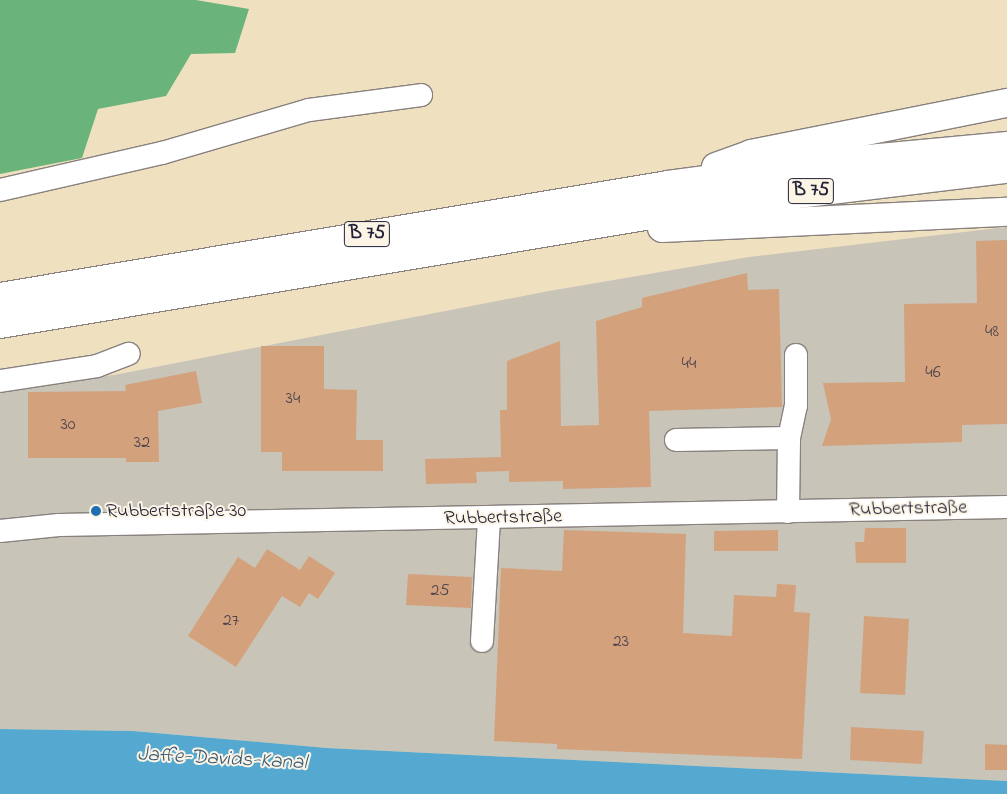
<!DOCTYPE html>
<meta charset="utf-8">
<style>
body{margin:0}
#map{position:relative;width:1007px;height:794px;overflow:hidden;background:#efe0c0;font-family:"Indie Flower",sans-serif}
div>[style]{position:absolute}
.industrial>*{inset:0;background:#c8c4b8}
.forest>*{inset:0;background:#6ab47b}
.water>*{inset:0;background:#55a9d1}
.building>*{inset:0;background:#d3a27d}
.roads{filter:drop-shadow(1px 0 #88817e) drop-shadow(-1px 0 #88817e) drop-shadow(0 1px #88817e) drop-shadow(0 -1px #88817e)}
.minor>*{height:22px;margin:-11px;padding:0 11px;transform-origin:11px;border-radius:11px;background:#fff}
.highway>*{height:28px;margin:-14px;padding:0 14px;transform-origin:14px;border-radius:14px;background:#fff}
.dots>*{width:14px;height:14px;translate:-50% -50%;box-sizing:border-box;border:2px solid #fcf5e5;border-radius:50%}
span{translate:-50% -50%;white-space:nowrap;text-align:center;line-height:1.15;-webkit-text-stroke:4px #fcf5e5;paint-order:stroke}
.number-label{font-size:18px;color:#4e424c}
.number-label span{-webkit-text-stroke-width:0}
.shield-label span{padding:1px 4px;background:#fcf5e5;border:1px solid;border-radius:4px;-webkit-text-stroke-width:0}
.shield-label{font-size:19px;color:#22223b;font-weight:700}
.street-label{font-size:20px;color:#22223b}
.poi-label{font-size:20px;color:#22223b}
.left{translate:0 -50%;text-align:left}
.water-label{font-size:21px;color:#365877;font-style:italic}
</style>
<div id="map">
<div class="industrial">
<div style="clip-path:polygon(1007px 227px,1007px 781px,327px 748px,133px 731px,0 729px,0 386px,114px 375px,549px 291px,749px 257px)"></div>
</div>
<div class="forest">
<div style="clip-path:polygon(0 0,196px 0,249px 9px,235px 53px,191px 54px,166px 96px,98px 109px,82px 158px,0 174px)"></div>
</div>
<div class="water">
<div style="clip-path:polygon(0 729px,133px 731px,327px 748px,1007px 781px,1007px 794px,0 794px)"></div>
</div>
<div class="building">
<div style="clip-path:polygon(1007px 240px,1007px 424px,962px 425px,962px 442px,822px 446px,831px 419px,823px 383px,905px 382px,904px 304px,977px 303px,976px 241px)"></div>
<div style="clip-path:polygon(747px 273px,748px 290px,779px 289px,782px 407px,649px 411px,651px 487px,563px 489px,563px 481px,509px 482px,509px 471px,476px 472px,477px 483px,426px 484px,425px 459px,501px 457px,500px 410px,507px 410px,507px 361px,560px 341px,561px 426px,599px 425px,596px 321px,642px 307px,642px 298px)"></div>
<div style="clip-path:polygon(261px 346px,324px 346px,324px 389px,357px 390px,356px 440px,383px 440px,383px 471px,282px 471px,282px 452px,261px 452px)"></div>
<div style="clip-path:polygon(196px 371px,202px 403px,158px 411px,159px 462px,126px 462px,126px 458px,28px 458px,28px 392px,126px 391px,125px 385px)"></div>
<div style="clip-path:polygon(865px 528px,906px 528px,906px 563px,856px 563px,855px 542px,864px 542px)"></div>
<div style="clip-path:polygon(564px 530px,686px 534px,683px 633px,732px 636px,734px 595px,776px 597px,777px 584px,796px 585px,794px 612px,810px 613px,802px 759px,557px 749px,557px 744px,494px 741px,501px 568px,562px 571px)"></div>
<div style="clip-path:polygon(778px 530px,778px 551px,714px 551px,714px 531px)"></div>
<div style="clip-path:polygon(267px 549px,300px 570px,309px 556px,335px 573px,318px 599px,309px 593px,300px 607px,282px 596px,236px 667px,188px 636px,238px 557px,255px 568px)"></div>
<div style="clip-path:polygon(408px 574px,472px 577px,471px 608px,406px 605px)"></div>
<div style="clip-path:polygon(864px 616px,909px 619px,905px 695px,860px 693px)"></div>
<div style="clip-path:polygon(851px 727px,924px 731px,922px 764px,850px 760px)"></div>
<div style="clip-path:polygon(985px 744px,1007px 745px,1007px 770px,985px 770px)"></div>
</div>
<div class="roads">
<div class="minor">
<div style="left:0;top:190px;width:166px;rotate:-12.9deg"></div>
<div style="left:162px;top:153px;width:153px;rotate:-16.3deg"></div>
<div style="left:309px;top:110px;width:113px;rotate:-7.6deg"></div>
<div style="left:0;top:381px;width:98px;rotate:-8.8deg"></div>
<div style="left:97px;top:366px;width:34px;rotate:-21deg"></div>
<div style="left:676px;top:440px;width:113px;rotate:-1deg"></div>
<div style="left:788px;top:512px;width:74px;rotate:-89.2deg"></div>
<div style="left:789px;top:438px;width:33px;rotate:-78deg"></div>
<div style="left:796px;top:406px;width:51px;rotate:-90deg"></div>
<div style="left:0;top:531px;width:59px;rotate:-5.8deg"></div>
<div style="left:59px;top:525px;width:948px;rotate:-1.09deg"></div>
<div style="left:482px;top:641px;width:123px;rotate:-86.7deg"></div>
</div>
<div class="highway">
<div style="left:716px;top:167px;width:37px;rotate:-20deg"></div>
<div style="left:751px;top:154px;width:261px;rotate:-11.3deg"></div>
<div style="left:662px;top:228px;width:345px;rotate:-2.7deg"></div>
<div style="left:0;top:297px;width:677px;rotate:-9.52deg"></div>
<div style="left:668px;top:185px;width:181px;rotate:-7.6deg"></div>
<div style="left:847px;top:161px;width:161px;rotate:-5.4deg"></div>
<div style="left:0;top:324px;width:726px;rotate:-9.51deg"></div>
<div style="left:716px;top:204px;width:293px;rotate:-6.9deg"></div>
</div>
</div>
<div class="dots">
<div style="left:96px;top:511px;background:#1f6fb2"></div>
</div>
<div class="number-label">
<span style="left:992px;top:332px">48</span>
<span style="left:689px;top:364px">44</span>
<span style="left:933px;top:373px">46</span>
<span style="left:293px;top:399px">34</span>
<span style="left:68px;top:425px">30</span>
<span style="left:142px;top:443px">32</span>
<span style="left:440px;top:591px">25</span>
<span style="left:231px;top:621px">27</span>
<span style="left:621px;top:642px">23</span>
</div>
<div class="shield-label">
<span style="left:811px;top:191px">B 75</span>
<span style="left:367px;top:234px">B 75</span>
</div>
<div class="street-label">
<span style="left:908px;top:509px;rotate:-1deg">Rubbertstraße</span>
<span style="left:503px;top:518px;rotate:-1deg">Rubbertstraße</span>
</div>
<div class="poi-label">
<span class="left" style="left:106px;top:511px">Rubbertstraße 30</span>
</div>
<div class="water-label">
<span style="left:222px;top:759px;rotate:3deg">Jaffe-Davids-Kanal</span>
</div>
</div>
